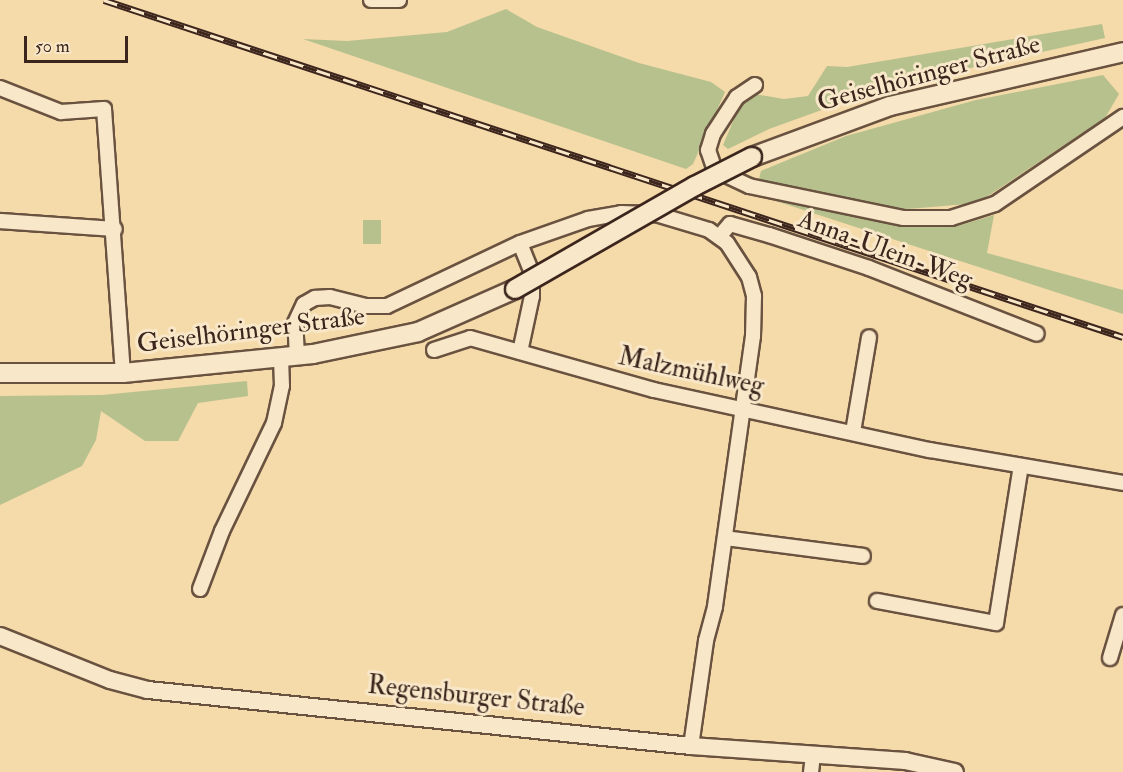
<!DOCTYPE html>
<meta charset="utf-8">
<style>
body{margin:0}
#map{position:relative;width:1123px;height:772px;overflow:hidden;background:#f5daaa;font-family:"IM FELL Double Pica",serif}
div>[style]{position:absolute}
.green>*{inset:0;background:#b6c18d}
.roads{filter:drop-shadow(2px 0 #6a5240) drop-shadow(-2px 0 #6a5240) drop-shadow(0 2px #6a5240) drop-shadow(0 -2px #6a5240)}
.minor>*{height:14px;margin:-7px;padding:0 7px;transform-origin:7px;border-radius:7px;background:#f8e7c8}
.tertiary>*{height:16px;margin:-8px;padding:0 8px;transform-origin:8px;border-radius:8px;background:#f8e7c8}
.secondary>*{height:18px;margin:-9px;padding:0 9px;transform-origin:9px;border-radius:9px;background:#f8e7c8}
.rail>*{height:7px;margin-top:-3.5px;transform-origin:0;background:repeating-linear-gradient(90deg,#f8e7c8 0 14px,#3c251d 0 28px);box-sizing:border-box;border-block:2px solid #3c251d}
.bridges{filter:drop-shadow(2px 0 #3c251d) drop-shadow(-2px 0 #3c251d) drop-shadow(0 2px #3c251d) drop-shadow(0 -2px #3c251d)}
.secondary-bridge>*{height:18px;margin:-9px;padding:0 9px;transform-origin:9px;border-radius:9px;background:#f8e7c8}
span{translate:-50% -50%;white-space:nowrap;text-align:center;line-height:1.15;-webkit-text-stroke:6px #f8e7c8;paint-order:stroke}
.street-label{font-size:26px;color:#3c251d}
.scale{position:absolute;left:24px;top:36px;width:104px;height:27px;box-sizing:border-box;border:3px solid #3c251d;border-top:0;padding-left:8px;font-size:18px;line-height:21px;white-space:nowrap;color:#3c251d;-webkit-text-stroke:4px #f8e7c8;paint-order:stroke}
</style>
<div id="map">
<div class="green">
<div style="clip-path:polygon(506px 9px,537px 27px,639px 63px,711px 82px,725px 92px,693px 164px,686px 169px,303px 39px,347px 41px,447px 32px)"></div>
<div style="clip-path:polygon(1102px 24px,1105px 38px,930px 77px,841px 103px,769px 129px,728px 149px,723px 145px,740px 105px,754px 94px,784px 99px,808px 96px,827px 66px,847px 67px)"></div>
<div style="clip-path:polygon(1103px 75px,1119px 94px,1105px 118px,985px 198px,967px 204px,896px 210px,758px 183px,761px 171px,846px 136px,976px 100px)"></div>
<div style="clip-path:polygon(748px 192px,905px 226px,954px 227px,994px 215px,987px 253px,1123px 290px,1123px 314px)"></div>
<div style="clip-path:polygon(363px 220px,381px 220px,381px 244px,363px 244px)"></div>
<div style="clip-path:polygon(247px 381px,248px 396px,198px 403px,178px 441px,145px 441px,101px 411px,96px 440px,82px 466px,0 505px,0 396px,102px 395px)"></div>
</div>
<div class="roads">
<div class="minor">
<div style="left:371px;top:0;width:28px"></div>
<div style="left:755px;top:85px;width:22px;rotate:146deg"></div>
<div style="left:737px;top:97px;width:44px;rotate:123deg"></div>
<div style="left:713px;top:134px;width:17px;rotate:107deg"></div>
<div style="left:708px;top:150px;width:21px;rotate:71deg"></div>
<div style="left:715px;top:170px;width:38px;rotate:25deg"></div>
<div style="left:749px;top:186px;width:158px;rotate:11.7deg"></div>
<div style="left:904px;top:218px;width:47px"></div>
<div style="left:951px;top:218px;width:46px;rotate:-17.7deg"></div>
<div style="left:995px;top:204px;width:155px;rotate:-34.2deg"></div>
<div style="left:0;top:88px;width:66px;rotate:21.5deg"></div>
<div style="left:61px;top:112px;width:43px;rotate:-4deg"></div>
<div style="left:104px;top:109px;width:265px;rotate:85.9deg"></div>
<div style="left:0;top:221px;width:115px;rotate:4deg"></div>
<div style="left:719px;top:237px;width:17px;rotate:-50deg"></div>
<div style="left:730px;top:224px;width:41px;rotate:15.8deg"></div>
<div style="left:769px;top:235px;width:105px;rotate:18.3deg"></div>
<div style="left:869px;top:268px;width:180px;rotate:21.4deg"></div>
<div style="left:434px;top:350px;width:38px;rotate:-18deg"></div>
<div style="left:470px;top:338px;width:191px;rotate:15.8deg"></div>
<div style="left:654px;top:390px;width:282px;rotate:12.3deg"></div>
<div style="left:930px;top:450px;width:196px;rotate:9.7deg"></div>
<div style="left:520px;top:352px;width:57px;rotate:-77.9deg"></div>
<div style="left:532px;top:296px;width:23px;rotate:-90deg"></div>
<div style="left:532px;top:273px;width:32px;rotate:-112deg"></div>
<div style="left:297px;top:356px;width:33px;rotate:-93deg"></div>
<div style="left:295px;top:323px;width:21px;rotate:-65deg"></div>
<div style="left:304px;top:304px;width:13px;rotate:-29deg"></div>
<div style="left:315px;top:298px;width:15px;rotate:-4deg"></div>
<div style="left:330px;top:297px;width:36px;rotate:14deg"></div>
<div style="left:365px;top:306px;width:22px"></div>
<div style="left:387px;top:306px;width:147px;rotate:-25.3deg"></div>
<div style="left:520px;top:243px;width:72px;rotate:-19.4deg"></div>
<div style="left:588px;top:219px;width:34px;rotate:-10deg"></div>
<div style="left:621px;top:213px;width:35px;rotate:2deg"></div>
<div style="left:656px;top:214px;width:55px;rotate:16.8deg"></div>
<div style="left:709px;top:230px;width:22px;rotate:36deg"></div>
<div style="left:727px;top:243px;width:40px;rotate:57.1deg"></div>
<div style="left:749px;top:277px;width:20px;rotate:75deg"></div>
<div style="left:754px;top:296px;width:40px;rotate:91.4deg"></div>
<div style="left:753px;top:336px;width:274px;rotate:98deg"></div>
<div style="left:715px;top:607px;width:35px;rotate:105deg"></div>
<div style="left:706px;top:641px;width:106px;rotate:98.1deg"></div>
<div style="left:853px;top:432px;width:96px;rotate:-80.4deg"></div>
<div style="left:725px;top:538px;width:139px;rotate:7.4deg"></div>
<div style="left:200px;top:589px;width:62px;rotate:-69.2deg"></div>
<div style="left:222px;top:531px;width:120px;rotate:-64.3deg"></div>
<div style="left:274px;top:423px;width:38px;rotate:-78deg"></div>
<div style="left:282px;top:386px;width:28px;rotate:-92deg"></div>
<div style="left:877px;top:601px;width:121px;rotate:10.5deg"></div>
<div style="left:996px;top:623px;width:159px;rotate:-81deg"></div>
<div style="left:1110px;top:658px;width:45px;rotate:-73.2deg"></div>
<div style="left:811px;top:772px;width:17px;rotate:-83deg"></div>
</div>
<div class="tertiary">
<div style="left:0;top:636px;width:118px;rotate:21.8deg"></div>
<div style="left:110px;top:680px;width:39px;rotate:15deg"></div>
<div style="left:148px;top:690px;width:546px;rotate:5.89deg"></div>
<div style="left:691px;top:746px;width:215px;rotate:4deg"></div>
<div style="left:905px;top:761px;width:51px;rotate:12.4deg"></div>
</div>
<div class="secondary">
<div style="left:752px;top:157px;width:147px;rotate:-20.3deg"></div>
<div style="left:890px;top:106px;width:239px;rotate:-13deg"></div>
<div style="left:0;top:373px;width:123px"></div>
<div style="left:123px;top:373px;width:191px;rotate:-5.7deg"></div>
<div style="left:313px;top:354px;width:107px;rotate:-11.8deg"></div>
<div style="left:418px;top:332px;width:106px;rotate:-23.9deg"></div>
</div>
</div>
<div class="rail">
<div style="left:104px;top:0;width:1073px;rotate:18.3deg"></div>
</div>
<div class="bridges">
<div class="secondary-bridge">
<div style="left:515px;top:289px;width:207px;rotate:-29.8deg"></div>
<div style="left:695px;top:186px;width:64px;rotate:-27deg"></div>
</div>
</div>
<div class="street-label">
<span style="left:929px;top:74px;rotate:-15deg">Geiselhöringer Straße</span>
<span style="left:885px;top:250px;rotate:20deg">Anna-Ulein-Weg</span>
<span style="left:251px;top:331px;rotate:-7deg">Geiselhöringer Straße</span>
<span style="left:691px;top:372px;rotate:12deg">Malzmühlweg</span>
<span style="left:476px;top:697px;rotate:6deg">Regensburger Straße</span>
</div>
<div class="scale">50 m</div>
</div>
